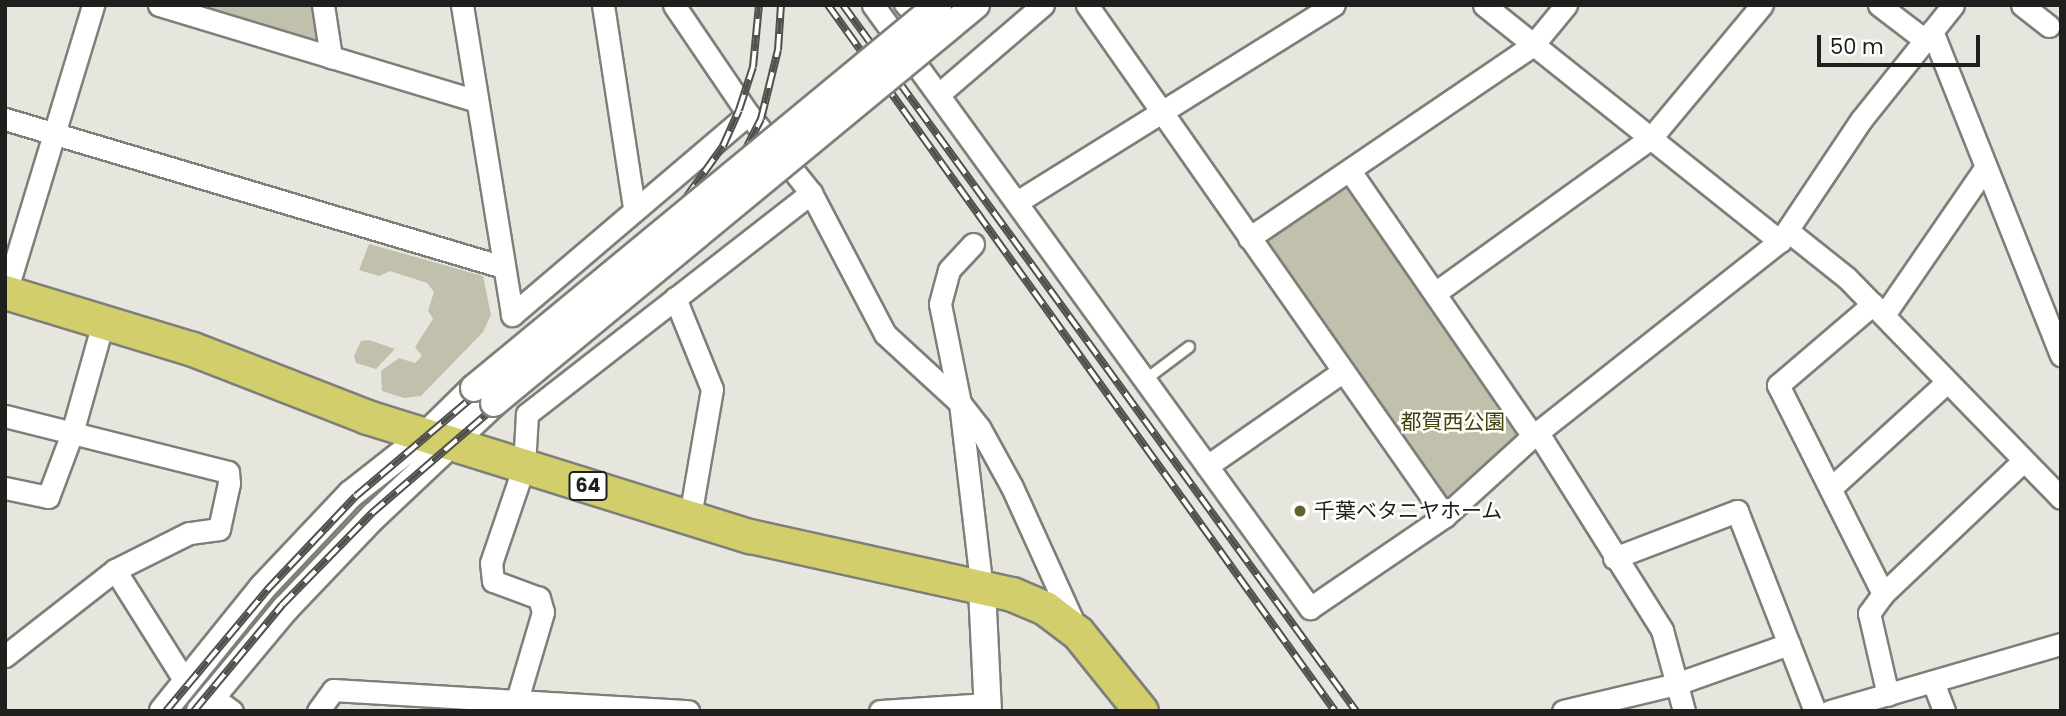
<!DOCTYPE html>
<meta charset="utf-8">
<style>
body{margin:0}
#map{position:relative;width:2066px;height:716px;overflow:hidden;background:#e6e6df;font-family:Poppins,"Noto Sans JP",sans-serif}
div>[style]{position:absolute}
.green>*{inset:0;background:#c0c0ac}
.roads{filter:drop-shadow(2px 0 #7f7f79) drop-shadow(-2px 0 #7f7f79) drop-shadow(0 2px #7f7f79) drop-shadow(0 -2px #7f7f79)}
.service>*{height:10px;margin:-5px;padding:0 5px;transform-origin:5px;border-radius:5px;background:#fff}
.pedestrian>*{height:16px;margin:-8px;padding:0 8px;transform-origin:8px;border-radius:8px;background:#fff}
.minor>*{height:21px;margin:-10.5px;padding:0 10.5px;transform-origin:10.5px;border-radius:10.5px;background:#fff}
.tertiary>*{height:26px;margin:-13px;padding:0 13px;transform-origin:13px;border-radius:13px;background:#fff}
.primary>*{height:33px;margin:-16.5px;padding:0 16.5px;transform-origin:16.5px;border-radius:16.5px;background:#d1ce6b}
.rail>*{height:8px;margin-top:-4px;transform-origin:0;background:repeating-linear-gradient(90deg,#fffffe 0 16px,#50504d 0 32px);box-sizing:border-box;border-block:2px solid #50504d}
.bridges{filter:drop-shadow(2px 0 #7f7f79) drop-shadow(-2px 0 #7f7f79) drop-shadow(0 2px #7f7f79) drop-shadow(0 -2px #7f7f79)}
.tertiary-bridge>*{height:26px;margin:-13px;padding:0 13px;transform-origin:13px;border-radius:13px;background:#fff}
.dots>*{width:19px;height:19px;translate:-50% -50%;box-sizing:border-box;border:4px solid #fffffe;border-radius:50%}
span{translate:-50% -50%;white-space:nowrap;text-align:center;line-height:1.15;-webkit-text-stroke:5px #fffffe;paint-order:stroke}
.shield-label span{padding:2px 5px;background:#fffffe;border:2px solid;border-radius:5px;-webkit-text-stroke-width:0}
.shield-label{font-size:19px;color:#1f1f1d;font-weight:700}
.park-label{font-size:21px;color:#44420b}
.poi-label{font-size:21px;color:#1f1f1d}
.left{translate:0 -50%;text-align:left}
.frame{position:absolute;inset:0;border:7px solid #1f1f1d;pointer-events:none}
.scale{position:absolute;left:1817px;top:35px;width:163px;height:32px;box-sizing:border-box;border:4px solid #1f1f1d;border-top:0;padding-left:9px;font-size:21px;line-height:24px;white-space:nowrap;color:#1f1f1d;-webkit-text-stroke:5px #fffffe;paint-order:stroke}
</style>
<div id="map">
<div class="green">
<div style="clip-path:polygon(196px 5px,318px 5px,319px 42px)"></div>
<div style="clip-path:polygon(1340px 186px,1351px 188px,1519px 427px,1518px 441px,1446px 504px,1265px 243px)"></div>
<div style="clip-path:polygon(369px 244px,483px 276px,491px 315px,483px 332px,421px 396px,404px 398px,382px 391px,381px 371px,399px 358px,415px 363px,422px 356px,415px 347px,433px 319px,428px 311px,434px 292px,427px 283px,390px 271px,379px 276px,359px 270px)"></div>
<div style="clip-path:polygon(369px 340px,395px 349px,376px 369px,356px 363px,354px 356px,361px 341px)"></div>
</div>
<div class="roads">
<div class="service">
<div style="left:1145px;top:380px;width:55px;rotate:-36.9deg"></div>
</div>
<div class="pedestrian">
<div style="left:903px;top:5px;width:9px;rotate:49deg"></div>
</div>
<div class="minor">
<div style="left:159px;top:5px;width:332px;rotate:16.8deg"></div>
<div style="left:323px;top:5px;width:53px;rotate:81.3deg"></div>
<div style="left:462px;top:5px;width:314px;rotate:80.8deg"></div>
<div style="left:603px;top:5px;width:205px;rotate:81.3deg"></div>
<div style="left:674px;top:5px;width:132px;rotate:55.8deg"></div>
<div style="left:748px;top:114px;width:101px;rotate:51.4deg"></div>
<div style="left:811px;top:193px;width:159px;rotate:62.3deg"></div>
<div style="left:885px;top:334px;width:102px;rotate:42.6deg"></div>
<div style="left:960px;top:403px;width:31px;rotate:52deg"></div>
<div style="left:979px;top:427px;width:68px;rotate:61.2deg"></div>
<div style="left:1012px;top:487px;width:155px;rotate:65.6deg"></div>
<div style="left:873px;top:5px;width:745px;rotate:54.07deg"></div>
<div style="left:1310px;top:608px;width:163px;rotate:-34.3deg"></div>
<div style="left:1445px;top:516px;width:119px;rotate:-42.3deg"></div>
<div style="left:1533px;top:436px;width:315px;rotate:-38.3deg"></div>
<div style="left:1780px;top:241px;width:146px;rotate:-56.2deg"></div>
<div style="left:1861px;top:120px;width:147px;rotate:-51.3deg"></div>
<div style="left:1087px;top:5px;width:624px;rotate:54.99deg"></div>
<div style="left:1484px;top:5px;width:379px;rotate:38.6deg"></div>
<div style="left:1879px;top:5px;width:58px;rotate:37.3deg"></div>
<div style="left:2022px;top:5px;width:34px;rotate:38deg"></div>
<div style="left:1932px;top:31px;width:349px;rotate:68.3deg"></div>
<div style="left:939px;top:94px;width:137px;rotate:-40.6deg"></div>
<div style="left:5px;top:119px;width:520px;rotate:16.55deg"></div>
<div style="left:1350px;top:171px;width:322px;rotate:55.4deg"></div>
<div style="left:1017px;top:202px;width:373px;rotate:-31.9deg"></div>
<div style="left:1788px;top:231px;width:75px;rotate:38.5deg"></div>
<div style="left:1847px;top:278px;width:307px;rotate:45.8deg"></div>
<div style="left:1249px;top:238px;width:343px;rotate:-34.2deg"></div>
<div style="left:1533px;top:45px;width:52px;rotate:-50.5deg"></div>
<div style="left:973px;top:244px;width:35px;rotate:133deg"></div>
<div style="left:949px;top:270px;width:35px;rotate:105deg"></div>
<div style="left:940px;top:304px;width:101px;rotate:78.6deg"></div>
<div style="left:960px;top:403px;width:187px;rotate:83.3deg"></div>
<div style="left:6px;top:292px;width:300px;rotate:-73.1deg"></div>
<div style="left:1435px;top:293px;width:266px;rotate:-35.7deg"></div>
<div style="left:1651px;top:138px;width:173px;rotate:-50.2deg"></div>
<div style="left:675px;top:298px;width:98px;rotate:67.9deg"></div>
<div style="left:712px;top:389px;width:130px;rotate:99.8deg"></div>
<div style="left:1873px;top:304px;width:125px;rotate:139.5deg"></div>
<div style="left:1778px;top:385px;width:234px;rotate:63.3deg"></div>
<div style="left:1883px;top:594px;width:193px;rotate:-43.5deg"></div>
<div style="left:512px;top:315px;width:310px;rotate:-40.4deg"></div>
<div style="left:1884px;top:315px;width:178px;rotate:-55.5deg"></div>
<div style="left:5px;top:416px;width:230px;rotate:14.1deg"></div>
<div style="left:228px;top:472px;width:11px;rotate:85deg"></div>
<div style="left:229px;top:483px;width:47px;rotate:102.3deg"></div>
<div style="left:219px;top:529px;width:30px;rotate:172deg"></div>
<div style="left:189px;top:533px;width:83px;rotate:153.4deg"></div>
<div style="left:115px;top:570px;width:140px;rotate:142deg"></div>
<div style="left:1538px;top:433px;width:233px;rotate:57.8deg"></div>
<div style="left:1662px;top:630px;width:84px;rotate:74.8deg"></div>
<div style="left:1207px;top:466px;width:166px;rotate:-34.9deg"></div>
<div style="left:1832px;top:487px;width:156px;rotate:-42.4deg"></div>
<div style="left:5px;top:488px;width:44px;rotate:11.8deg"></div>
<div style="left:48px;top:497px;width:68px;rotate:-69.4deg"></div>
<div style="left:72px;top:433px;width:114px;rotate:-74.3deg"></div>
<div style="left:1614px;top:558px;width:132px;rotate:-20.9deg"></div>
<div style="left:1737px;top:511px;width:215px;rotate:68.7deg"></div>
<div style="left:115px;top:570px;width:131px;rotate:57.8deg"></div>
<div style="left:1883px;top:594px;width:24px;rotate:126deg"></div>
<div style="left:1869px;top:613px;width:84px;rotate:77deg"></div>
<div style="left:1933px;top:682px;width:31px;rotate:69deg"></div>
<div style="left:211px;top:696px;width:26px;rotate:36deg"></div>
<div style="left:517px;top:700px;width:92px;rotate:-73.5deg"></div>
<div style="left:543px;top:612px;width:15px;rotate:-106deg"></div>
<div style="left:539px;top:598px;width:49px;rotate:-159.7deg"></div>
<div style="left:493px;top:581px;width:18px;rotate:-96deg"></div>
<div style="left:491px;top:563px;width:102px;rotate:-71.2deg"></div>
<div style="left:524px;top:466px;width:52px;rotate:-86.7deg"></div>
<div style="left:527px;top:414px;width:360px;rotate:-37.9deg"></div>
<div style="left:318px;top:711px;width:26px;rotate:-54deg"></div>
<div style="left:333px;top:690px;width:356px;rotate:3.4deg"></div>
<div style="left:880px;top:711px;width:108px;rotate:-3.7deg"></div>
<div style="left:1563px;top:711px;width:116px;rotate:-13.4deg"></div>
<div style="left:1676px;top:684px;width:120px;rotate:-19.5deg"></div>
<div style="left:1830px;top:711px;width:241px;rotate:-16.2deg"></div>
</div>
<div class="tertiary">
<div style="left:982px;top:589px;width:122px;rotate:87.2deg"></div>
<div style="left:163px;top:711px;width:159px;rotate:-51.1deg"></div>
<div style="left:263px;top:587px;width:128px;rotate:-46.6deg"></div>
<div style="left:351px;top:494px;width:95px;rotate:-38.2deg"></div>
<div style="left:426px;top:435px;width:67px;rotate:-44.4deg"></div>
<div style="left:200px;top:711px;width:133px;rotate:-50.2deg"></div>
<div style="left:285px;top:609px;width:129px;rotate:-46.3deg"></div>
<div style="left:374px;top:516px;width:165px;rotate:-43.3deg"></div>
</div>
<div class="primary">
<div style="left:5px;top:292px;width:196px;rotate:16.9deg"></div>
<div style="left:193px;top:349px;width:187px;rotate:21.3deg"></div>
<div style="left:367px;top:417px;width:401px;rotate:17.3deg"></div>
<div style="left:750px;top:536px;width:268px;rotate:12.5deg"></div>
<div style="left:1012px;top:594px;width:36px;rotate:23deg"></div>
<div style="left:1045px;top:608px;width:41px;rotate:37.1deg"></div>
<div style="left:1078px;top:633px;width:100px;rotate:51.1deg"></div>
</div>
</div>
<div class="rail">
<div style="left:828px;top:5px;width:869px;rotate:54.32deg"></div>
<div style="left:843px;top:5px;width:873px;rotate:54deg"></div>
<div style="left:166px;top:711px;width:158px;rotate:-50.1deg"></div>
<div style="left:267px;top:590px;width:129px;rotate:-46.6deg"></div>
<div style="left:356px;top:496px;width:360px;rotate:-40.3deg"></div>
<div style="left:631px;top:263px;width:53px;rotate:-47.3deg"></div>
<div style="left:667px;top:224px;width:96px;rotate:-54.3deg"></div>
<div style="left:723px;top:146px;width:39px;rotate:-66deg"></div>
<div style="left:739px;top:110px;width:45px;rotate:-72deg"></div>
<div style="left:753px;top:67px;width:62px;rotate:-84.5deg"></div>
<div style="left:194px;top:711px;width:138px;rotate:-50.3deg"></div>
<div style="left:282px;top:605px;width:129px;rotate:-45.6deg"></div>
<div style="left:372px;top:513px;width:359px;rotate:-40.8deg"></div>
<div style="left:644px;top:278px;width:69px;rotate:-45.6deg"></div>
<div style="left:692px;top:229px;width:58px;rotate:-51.3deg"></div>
<div style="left:728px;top:184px;width:73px;rotate:-63.1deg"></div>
<div style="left:761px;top:119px;width:71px;rotate:-76.2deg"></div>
<div style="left:778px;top:50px;width:45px;rotate:-86.2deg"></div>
</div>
<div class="bridges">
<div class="tertiary-bridge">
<div style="left:474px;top:388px;width:602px;rotate:-39.54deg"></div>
<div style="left:494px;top:403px;width:625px;rotate:-39.55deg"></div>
</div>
</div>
<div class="dots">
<div style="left:1300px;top:511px;background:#61602c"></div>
</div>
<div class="shield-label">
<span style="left:588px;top:486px">64</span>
</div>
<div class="park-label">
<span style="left:1453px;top:422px">都賀西公園</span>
</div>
<div class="poi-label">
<span class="left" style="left:1314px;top:511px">千葉ベタニヤホーム</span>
</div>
<div class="frame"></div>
<div class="scale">50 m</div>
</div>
